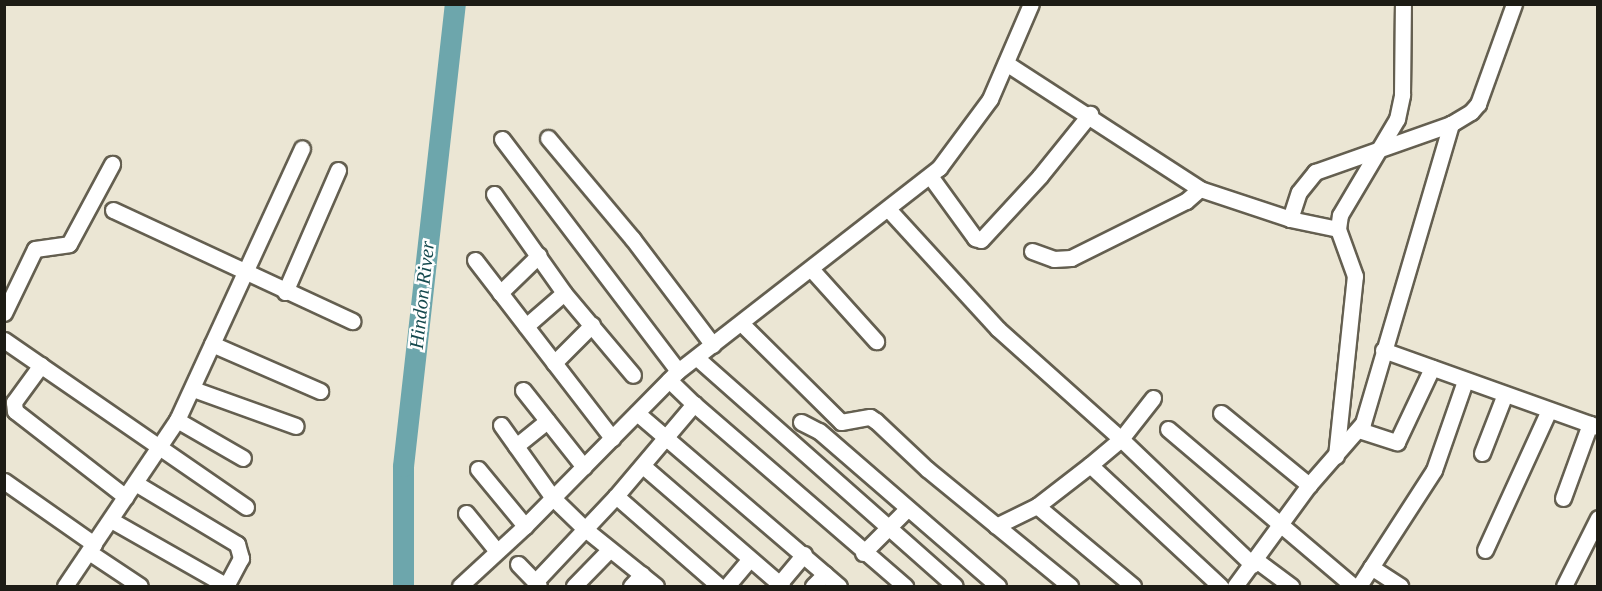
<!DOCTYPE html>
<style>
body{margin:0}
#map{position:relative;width:1602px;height:591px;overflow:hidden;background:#ebe6d4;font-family:Georgia,serif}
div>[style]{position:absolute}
.river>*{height:21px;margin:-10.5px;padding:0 10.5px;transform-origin:10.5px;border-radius:10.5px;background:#6da6ac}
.roads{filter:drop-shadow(2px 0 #645f50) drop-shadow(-2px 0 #645f50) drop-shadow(0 2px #645f50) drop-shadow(0 -2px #645f50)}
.minor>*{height:15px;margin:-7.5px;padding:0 7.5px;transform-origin:7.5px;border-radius:7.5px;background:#fff}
span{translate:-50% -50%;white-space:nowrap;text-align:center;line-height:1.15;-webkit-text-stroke:5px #fff;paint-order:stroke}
.water-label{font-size:20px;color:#15494e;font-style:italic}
.frame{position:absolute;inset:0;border:6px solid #1d1c15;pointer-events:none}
</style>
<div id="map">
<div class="river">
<div style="left:403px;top:586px;width:120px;rotate:-90deg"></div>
<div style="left:403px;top:466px;width:465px;rotate:-83.6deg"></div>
</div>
<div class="roads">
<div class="minor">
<div style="left:1006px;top:63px;width:231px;rotate:33deg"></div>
<div style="left:1200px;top:189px;width:95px;rotate:18.4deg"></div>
<div style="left:1290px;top:219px;width:49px;rotate:11.8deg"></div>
<div style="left:548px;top:138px;width:131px;rotate:50deg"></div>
<div style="left:632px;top:238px;width:134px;rotate:52.9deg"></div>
<div style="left:502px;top:139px;width:291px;rotate:52.8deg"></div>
<div style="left:930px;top:176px;width:77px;rotate:54deg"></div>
<div style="left:975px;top:238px;width:6px;rotate:18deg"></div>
<div style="left:981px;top:240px;width:87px;rotate:-47.3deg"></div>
<div style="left:1040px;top:176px;width:80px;rotate:-51.1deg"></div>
<div style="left:494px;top:194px;width:121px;rotate:54.7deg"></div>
<div style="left:564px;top:293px;width:107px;rotate:49.9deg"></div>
<div style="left:113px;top:210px;width:264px;rotate:24.9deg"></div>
<div style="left:889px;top:210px;width:161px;rotate:47.5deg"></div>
<div style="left:998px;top:329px;width:165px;rotate:41.8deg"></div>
<div style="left:1121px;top:439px;width:182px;rotate:43.7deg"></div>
<div style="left:1290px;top:219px;width:28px;rotate:-72deg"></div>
<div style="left:1299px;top:192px;width:26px;rotate:-51deg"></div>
<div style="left:1315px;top:172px;width:144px;rotate:-19.4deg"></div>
<div style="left:1451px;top:124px;width:23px;rotate:-31deg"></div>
<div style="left:1471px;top:112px;width:11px;rotate:-49deg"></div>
<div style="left:1478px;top:104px;width:106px;rotate:-70.2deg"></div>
<div style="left:1032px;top:251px;width:23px;rotate:20deg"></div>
<div style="left:1054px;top:259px;width:17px;rotate:-3deg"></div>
<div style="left:1071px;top:258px;width:128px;rotate:-26.4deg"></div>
<div style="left:1186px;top:201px;width:18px;rotate:-41deg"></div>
<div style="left:475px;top:260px;width:225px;rotate:52.4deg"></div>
<div style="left:812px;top:270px;width:96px;rotate:48deg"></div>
<div style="left:285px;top:292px;width:133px;rotate:-66.5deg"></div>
<div style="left:500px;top:293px;width:54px;rotate:-44.3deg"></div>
<div style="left:4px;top:313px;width:71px;rotate:-64.2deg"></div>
<div style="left:35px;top:249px;width:34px;rotate:-8deg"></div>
<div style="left:69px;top:244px;width:91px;rotate:-61.7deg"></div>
<div style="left:742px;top:324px;width:139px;rotate:44.7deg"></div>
<div style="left:841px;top:422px;width:29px;rotate:-10deg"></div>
<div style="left:870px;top:417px;width:7px;rotate:34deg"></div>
<div style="left:876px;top:421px;width:70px;rotate:43.3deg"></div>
<div style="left:927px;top:469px;width:185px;rotate:39.3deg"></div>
<div style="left:526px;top:326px;width:50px;rotate:-41deg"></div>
<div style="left:4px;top:340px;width:294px;rotate:34.6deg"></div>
<div style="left:212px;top:344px;width:118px;rotate:23.5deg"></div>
<div style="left:1383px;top:350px;width:228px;rotate:19.7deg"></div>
<div style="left:697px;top:358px;width:344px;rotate:41.5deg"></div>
<div style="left:554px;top:363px;width:54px;rotate:-45deg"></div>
<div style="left:41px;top:365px;width:46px;rotate:126.1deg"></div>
<div style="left:14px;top:402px;width:9px;rotate:84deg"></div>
<div style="left:15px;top:411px;width:140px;rotate:37.8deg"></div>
<div style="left:669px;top:380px;width:35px;rotate:44deg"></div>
<div style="left:193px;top:389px;width:109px;rotate:19.8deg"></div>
<div style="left:523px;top:390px;width:98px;rotate:51.6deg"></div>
<div style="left:637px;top:413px;width:266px;rotate:40.6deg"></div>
<div style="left:1221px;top:413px;width:114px;rotate:39.3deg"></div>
<div style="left:177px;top:420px;width:76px;rotate:29.9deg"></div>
<div style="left:801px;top:422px;width:20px;rotate:27deg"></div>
<div style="left:819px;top:431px;width:237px;rotate:40.9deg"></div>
<div style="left:501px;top:425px;width:90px;rotate:54.5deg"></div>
<div style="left:553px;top:498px;width:45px;rotate:44.1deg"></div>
<div style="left:585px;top:529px;width:91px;rotate:38.8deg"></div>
<div style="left:1168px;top:429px;width:243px;rotate:40.3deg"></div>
<div style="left:1359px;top:430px;width:40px;rotate:18deg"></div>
<div style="left:1397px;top:442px;width:82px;rotate:-64.7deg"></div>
<div style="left:516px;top:446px;width:40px;rotate:-39deg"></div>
<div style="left:1482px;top:453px;width:63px;rotate:-68.7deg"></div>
<div style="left:1336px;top:456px;width:181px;rotate:-84deg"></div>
<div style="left:1355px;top:276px;width:50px;rotate:-109.9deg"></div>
<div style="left:1338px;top:229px;width:14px;rotate:-82deg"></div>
<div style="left:1340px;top:215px;width:112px;rotate:-59.3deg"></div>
<div style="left:1397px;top:119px;width:25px;rotate:-78deg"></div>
<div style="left:1402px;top:95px;width:91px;rotate:-89.4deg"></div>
<div style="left:1090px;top:465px;width:178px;rotate:42.9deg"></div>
<div style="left:643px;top:466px;width:184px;rotate:40.8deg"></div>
<div style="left:478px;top:469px;width:74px;rotate:50.5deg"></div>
<div style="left:4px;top:481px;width:110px;rotate:35deg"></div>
<div style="left:137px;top:484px;width:117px;rotate:31deg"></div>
<div style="left:237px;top:544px;width:15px;rotate:74deg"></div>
<div style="left:241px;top:558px;width:32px;rotate:118deg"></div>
<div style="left:616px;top:496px;width:137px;rotate:41.1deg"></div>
<div style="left:1563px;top:498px;width:79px;rotate:-70deg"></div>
<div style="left:1037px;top:506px;width:125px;rotate:39.8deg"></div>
<div style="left:466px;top:513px;width:48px;rotate:51deg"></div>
<div style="left:111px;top:520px;width:133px;rotate:29.6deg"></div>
<div style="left:996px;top:526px;width:46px;rotate:-26deg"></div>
<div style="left:1037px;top:506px;width:67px;rotate:-37.7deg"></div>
<div style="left:1090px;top:465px;width:40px;rotate:-40deg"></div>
<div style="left:1121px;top:439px;width:52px;rotate:-52deg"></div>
<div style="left:1485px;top:550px;width:154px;rotate:-65.4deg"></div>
<div style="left:89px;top:552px;width:61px;rotate:33.7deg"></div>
<div style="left:863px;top:553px;width:61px;rotate:-45deg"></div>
<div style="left:1256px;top:560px;width:44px;rotate:36.6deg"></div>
<div style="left:518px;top:564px;width:30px;rotate:46deg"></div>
<div style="left:1371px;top:567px;width:35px;rotate:33deg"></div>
<div style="left:535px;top:582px;width:118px;rotate:-46.7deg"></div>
<div style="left:616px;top:496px;width:121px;rotate:-49.7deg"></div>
<div style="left:694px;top:404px;width:279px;rotate:40.8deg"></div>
<div style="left:779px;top:584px;width:39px;rotate:-50deg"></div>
<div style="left:65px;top:586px;width:200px;rotate:-56deg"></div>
<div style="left:177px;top:420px;width:299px;rotate:-65.3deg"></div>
<div style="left:460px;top:586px;width:88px;rotate:-42.7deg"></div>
<div style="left:525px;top:526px;width:218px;rotate:-45.4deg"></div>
<div style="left:678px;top:371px;width:331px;rotate:-37.9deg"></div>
<div style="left:939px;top:168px;width:86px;rotate:-53.5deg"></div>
<div style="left:990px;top:99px;width:103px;rotate:-66.7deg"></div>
<div style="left:574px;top:586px;width:50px;rotate:-45.8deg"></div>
<div style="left:631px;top:586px;width:16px;rotate:-47deg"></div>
<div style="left:727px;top:586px;width:34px;rotate:-50deg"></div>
<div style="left:813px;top:586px;width:17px;rotate:-45deg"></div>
<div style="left:1235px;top:586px;width:125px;rotate:-53.8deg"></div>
<div style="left:1309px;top:485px;width:82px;rotate:-48.9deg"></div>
<div style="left:1363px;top:423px;width:312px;rotate:-73.6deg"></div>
<div style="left:1359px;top:586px;width:138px;rotate:-57.1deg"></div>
<div style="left:1434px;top:470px;width:94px;rotate:-70.8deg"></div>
<div style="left:1564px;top:586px;width:76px;rotate:-63.4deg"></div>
</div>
</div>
<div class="water-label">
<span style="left:422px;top:295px;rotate:-84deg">Hindon River</span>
</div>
<div class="frame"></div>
</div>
